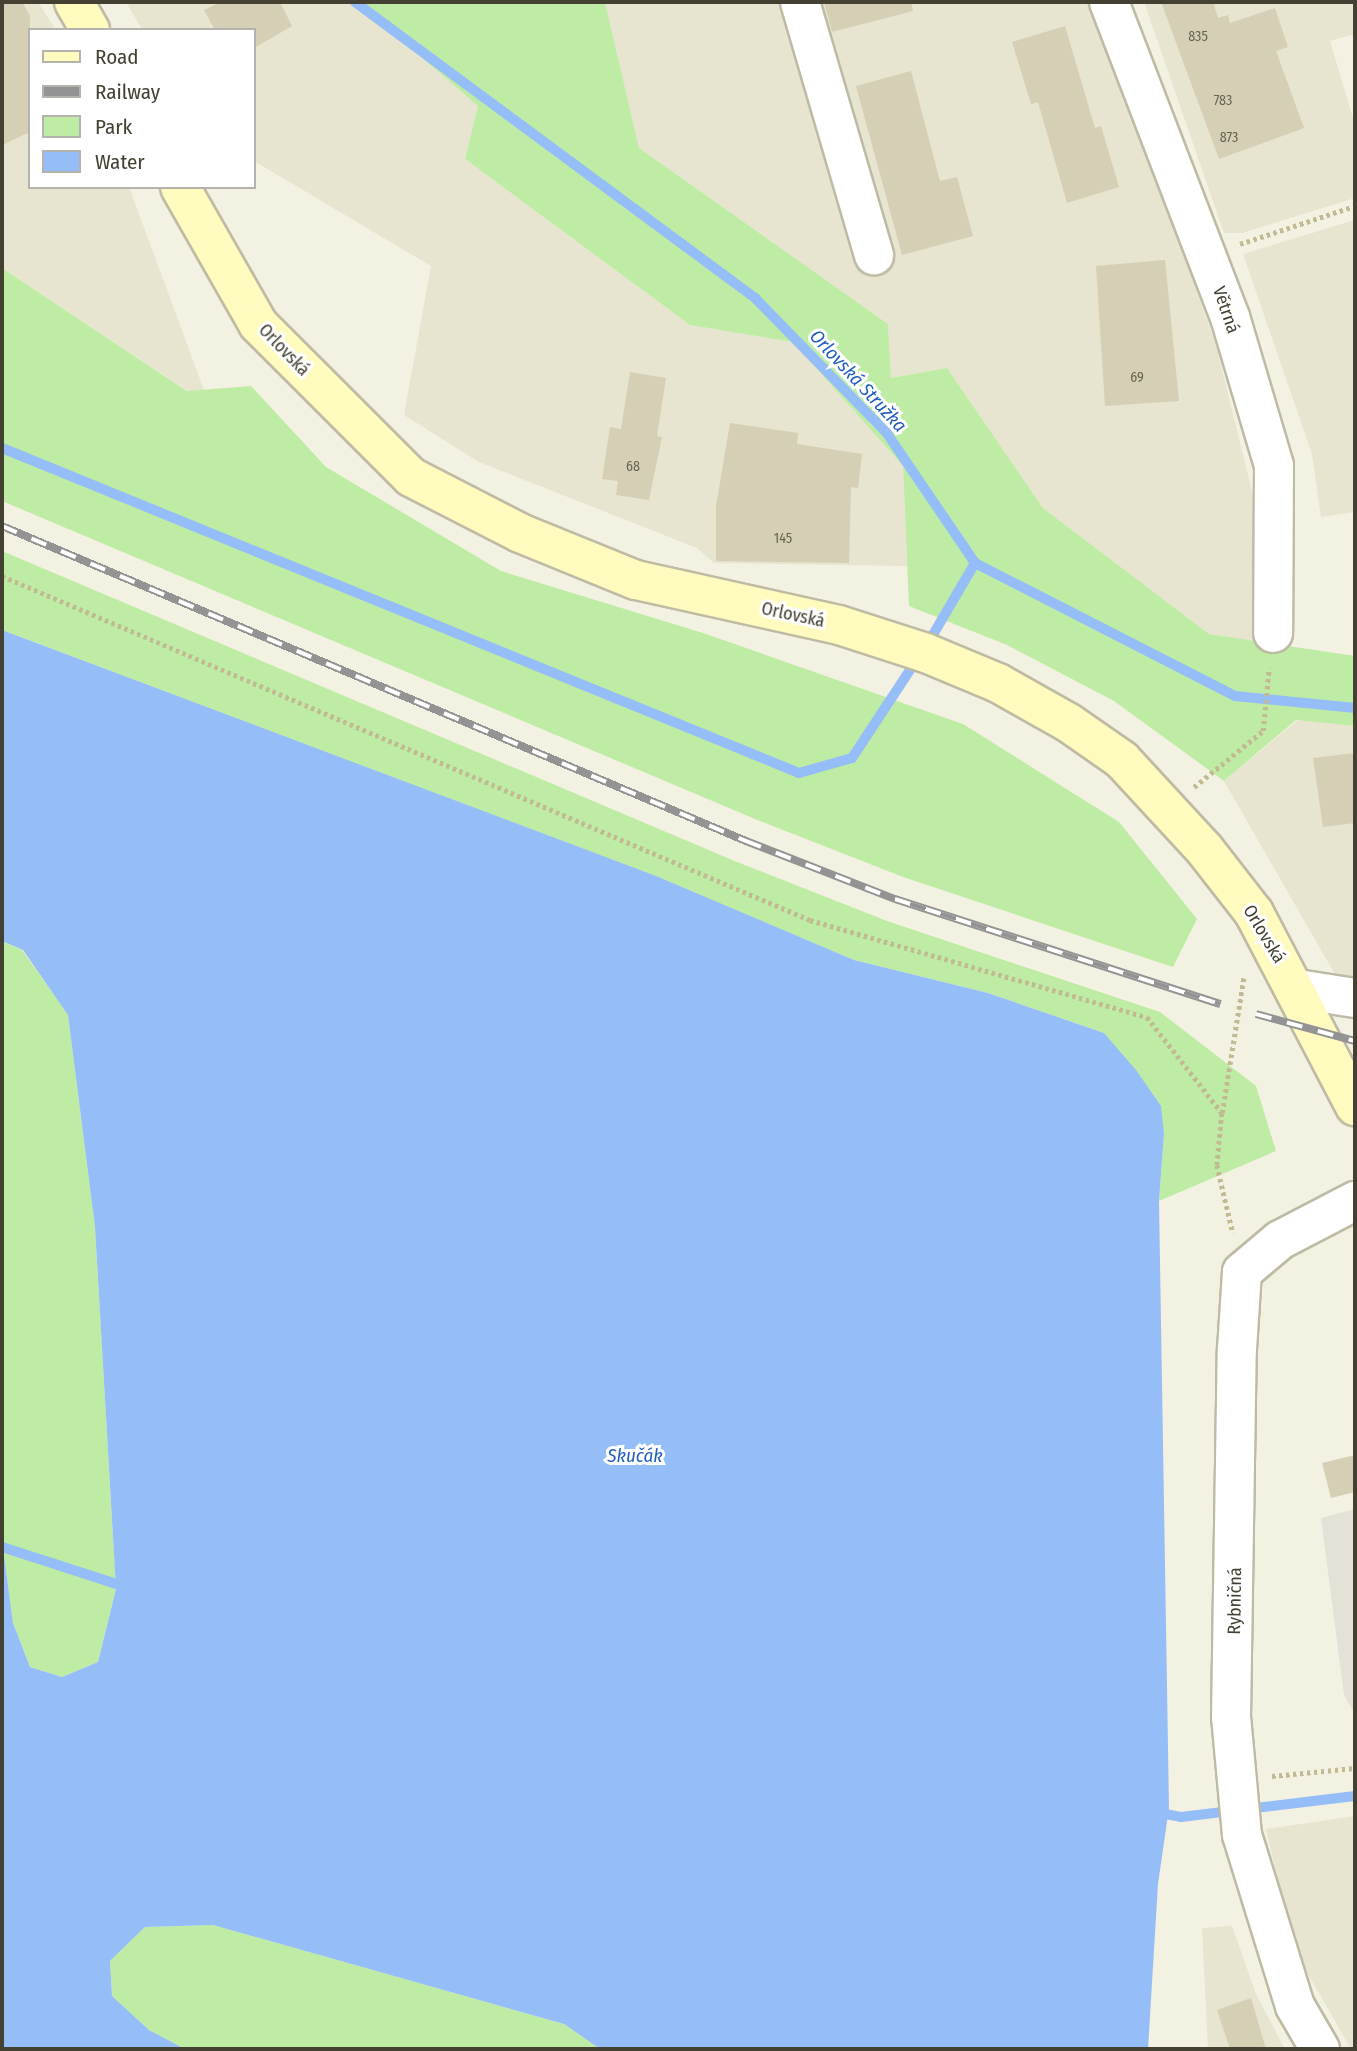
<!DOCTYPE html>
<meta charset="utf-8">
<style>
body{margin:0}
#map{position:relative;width:1357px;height:2051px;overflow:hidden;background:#f3f1e1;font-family:"Fira Sans Condensed",sans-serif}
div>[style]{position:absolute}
.residential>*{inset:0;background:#e7e4cf}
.industrial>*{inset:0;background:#e4e1d7}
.green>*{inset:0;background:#bfeca5}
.water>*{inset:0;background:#95bdf8}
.stream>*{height:10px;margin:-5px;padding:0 5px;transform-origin:5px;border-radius:5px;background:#95bdf8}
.building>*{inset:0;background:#d5cfb6}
.path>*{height:4.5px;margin-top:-2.25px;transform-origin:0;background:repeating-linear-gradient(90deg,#c2ba93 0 3.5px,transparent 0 7px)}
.roads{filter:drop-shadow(2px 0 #bebba4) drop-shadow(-2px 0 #bebba4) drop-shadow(0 2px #bebba4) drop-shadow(0 -2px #bebba4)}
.street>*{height:38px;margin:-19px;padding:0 19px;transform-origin:19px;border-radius:19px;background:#fff}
.secondary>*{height:38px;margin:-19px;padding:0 19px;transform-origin:19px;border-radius:19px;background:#fffbbf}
.rail>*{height:8px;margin-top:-4px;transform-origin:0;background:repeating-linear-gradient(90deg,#fff 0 16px,#939393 0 32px);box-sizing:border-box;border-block:2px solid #939393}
span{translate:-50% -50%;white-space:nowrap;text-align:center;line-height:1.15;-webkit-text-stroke:6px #fff;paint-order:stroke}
.number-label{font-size:14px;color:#686453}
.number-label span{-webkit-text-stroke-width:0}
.street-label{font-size:18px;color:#444132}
.water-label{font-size:19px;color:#205dbb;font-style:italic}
.frame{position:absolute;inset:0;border:4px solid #444132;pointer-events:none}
.legend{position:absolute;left:28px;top:28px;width:228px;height:161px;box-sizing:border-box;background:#fff;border:2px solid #b4b3ad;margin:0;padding:9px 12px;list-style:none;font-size:21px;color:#444132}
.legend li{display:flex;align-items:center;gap:14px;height:35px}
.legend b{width:35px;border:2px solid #b4b3ad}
</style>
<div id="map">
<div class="residential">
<div style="clip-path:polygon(2px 2px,38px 2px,56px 30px,30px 30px,30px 187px,129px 187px,204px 390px,188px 391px,2px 268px)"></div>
<div style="clip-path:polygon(126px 2px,357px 2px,478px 106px,465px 159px,690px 325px,793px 342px,903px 466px,907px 566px,714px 563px,697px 548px,479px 462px,404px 415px,431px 266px,254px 161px,254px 30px,142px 30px)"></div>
<div style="clip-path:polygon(605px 2px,786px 2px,866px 276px,892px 268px,816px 2px,1092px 2px,1216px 345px,1258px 516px,1259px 642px,1209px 634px,1043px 508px,947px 368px,891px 378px,888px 324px,639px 148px)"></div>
<div style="clip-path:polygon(1144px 2px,1355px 2px,1355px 34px,1330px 41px,1355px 125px,1355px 198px,1242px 233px,1224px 233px)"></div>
<div style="clip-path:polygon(1355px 220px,1355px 512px,1321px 517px,1312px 454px,1243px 254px)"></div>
<div style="clip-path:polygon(1298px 720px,1355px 726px,1355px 986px,1340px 983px,1224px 781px)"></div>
<div style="clip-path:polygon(1355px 1816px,1355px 2049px,1351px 2049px,1295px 1951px,1266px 1829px)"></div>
<div style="clip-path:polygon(1232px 1926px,1256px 1994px,1285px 2049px,1208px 2049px,1202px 1928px)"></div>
</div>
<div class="industrial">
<div style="clip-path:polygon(1355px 1509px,1355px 1714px,1344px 1695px,1321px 1518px)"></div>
</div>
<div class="green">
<div style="clip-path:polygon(357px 2px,605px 2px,639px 148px,888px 324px,891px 378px,947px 368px,1043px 508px,1209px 634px,1355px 656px,1355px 726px,1296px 720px,1224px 781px,1114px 701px,1007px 645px,909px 606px,903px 466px,793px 342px,690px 325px,465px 159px,478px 106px)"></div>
<div style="clip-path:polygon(2px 268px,187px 391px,251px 386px,326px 467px,501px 571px,703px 633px,963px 724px,1119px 822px,1197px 919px,1173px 967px,903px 877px,755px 819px,2px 501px)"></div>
<div style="clip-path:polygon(2px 551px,737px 862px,887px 921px,1160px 1012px,1256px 1086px,1276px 1151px,1159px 1201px,1164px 1134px,1104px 1033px,988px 993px,854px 960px,655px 876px,2px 630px)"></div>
<div style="clip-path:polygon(2px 941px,22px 950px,68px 1014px,95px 1227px,116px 1589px,98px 1662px,62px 1677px,30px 1667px,13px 1623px,2px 1540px)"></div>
<div style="clip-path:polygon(213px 1925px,564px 2024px,600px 2049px,185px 2049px,149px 2030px,112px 1996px,110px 1961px,145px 1927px)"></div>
</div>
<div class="water">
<div style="clip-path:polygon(2px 630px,656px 876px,854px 960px,988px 993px,1104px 1033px,1136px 1070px,1161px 1106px,1164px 1134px,1159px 1201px,1169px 1808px,1158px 1884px,1148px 2049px,600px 2049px,564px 2024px,213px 1925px,145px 1927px,110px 1961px,112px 1996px,149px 2030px,185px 2049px,2px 2049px,2px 1540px,13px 1623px,30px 1667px,62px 1677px,98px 1662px,116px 1589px,95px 1227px,68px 1015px,23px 950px,2px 941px)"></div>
</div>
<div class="stream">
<div style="left:355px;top:2px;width:499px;rotate:36.5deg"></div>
<div style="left:756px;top:299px;width:186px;rotate:45.7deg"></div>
<div style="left:886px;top:432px;width:158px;rotate:55.8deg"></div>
<div style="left:975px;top:563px;width:292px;rotate:27.1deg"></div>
<div style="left:1235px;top:696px;width:121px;rotate:5.7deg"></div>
<div style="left:2px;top:448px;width:861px;rotate:22.18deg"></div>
<div style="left:799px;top:773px;width:55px;rotate:-15.8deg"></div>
<div style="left:852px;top:758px;width:120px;rotate:-56.6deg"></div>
<div style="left:927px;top:645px;width:95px;rotate:-59.7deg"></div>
<div style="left:2px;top:1547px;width:133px;rotate:17.9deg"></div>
<div style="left:1155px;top:1812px;width:26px;rotate:11deg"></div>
<div style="left:1181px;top:1817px;width:175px;rotate:-6.9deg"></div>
</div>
<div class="building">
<div style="clip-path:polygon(2px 2px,22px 2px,30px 16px,30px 132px,2px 145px)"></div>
<div style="clip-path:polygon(221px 2px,280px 2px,292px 26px,254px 48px,254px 30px,215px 30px,204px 10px)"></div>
<div style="clip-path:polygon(824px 2px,911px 2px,913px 11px,832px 32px)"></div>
<div style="clip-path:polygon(1161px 2px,1213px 2px,1218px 18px,1228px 15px,1230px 23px,1275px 8px,1288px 47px,1276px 51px,1304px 128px,1219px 159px)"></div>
<div style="clip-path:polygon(1065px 26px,1095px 128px,1101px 126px,1119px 187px,1067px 203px,1038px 102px,1031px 104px,1012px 42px)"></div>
<div style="clip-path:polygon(911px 71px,940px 181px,957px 177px,973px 236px,902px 255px,856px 86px)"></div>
<div style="clip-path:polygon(1165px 260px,1179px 401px,1105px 406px,1096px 266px)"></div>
<div style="clip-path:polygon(630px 372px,666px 378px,657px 436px,662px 437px,649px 500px,616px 495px,618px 481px,602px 479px,610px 427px,621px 429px)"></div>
<div style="clip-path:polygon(730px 423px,798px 433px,797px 444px,862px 454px,858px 488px,851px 487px,849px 563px,716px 561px,716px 506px)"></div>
<div style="clip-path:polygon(1355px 753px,1355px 823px,1323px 827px,1313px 758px)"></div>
<div style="clip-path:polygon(1355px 1455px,1355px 1492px,1331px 1498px,1322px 1463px)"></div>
<div style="clip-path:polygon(1251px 1998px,1266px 2049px,1230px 2049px,1217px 2010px)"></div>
</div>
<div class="path">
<div style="left:1240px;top:244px;width:121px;rotate:-18.3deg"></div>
<div style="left:2px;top:576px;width:878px;rotate:23.06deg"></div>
<div style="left:810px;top:920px;width:351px;rotate:16.1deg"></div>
<div style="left:1147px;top:1017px;width:122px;rotate:52deg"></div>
<div style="left:1222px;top:1113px;width:52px;rotate:95.5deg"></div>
<div style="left:1217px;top:1165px;width:70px;rotate:76.8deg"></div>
<div style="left:1194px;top:787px;width:89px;rotate:-39.1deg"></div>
<div style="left:1263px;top:731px;width:63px;rotate:-84.6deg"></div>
<div style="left:1222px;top:1113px;width:139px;rotate:-80.9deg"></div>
<div style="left:1272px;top:1776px;width:83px;rotate:-5.5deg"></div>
</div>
<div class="roads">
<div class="street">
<div style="left:800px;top:2px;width:264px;rotate:73.7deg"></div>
<div style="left:1109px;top:2px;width:337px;rotate:69deg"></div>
<div style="left:1230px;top:317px;width:155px;rotate:73.5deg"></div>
<div style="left:1274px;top:466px;width:167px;rotate:90.3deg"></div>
<div style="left:1297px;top:989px;width:59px;rotate:8.8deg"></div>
<div style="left:1320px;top:2049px;width:50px;rotate:-120.2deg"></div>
<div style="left:1295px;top:2006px;width:179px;rotate:-107.2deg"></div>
<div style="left:1242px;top:1835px;width:119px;rotate:-95.3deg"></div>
<div style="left:1231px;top:1717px;width:368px;rotate:-89.1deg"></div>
<div style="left:1237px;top:1349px;width:77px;rotate:-86.3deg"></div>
<div style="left:1242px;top:1272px;width:50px;rotate:-40.1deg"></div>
<div style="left:1280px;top:1240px;width:85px;rotate:-27.5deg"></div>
</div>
<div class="secondary">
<div style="left:74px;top:2px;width:32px;rotate:60deg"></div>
<div style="left:180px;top:187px;width:158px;rotate:60.3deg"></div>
<div style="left:258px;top:324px;width:216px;rotate:45deg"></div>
<div style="left:411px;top:477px;width:123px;rotate:27.2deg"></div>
<div style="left:520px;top:533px;width:125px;rotate:22.1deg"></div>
<div style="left:636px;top:580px;width:208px;rotate:12.5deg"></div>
<div style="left:839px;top:625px;width:91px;rotate:17.8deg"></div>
<div style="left:926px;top:653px;width:78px;rotate:22.6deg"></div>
<div style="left:998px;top:683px;width:81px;rotate:29.4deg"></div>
<div style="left:1069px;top:723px;width:65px;rotate:34.9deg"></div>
<div style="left:1122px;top:760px;width:122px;rotate:47.3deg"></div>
<div style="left:1205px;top:850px;width:80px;rotate:52.1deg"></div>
<div style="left:1254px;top:913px;width:218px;rotate:62.4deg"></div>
</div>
</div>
<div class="rail">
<div style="left:2px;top:526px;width:808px;rotate:22.95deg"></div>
<div style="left:746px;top:841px;width:160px;rotate:21.3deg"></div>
<div style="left:895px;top:899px;width:342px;rotate:17.9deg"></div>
<div style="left:1256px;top:1014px;width:103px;rotate:15.3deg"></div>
</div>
<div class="number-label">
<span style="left:1198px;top:37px">835</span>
<span style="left:1223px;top:101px">783</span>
<span style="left:1229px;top:138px">873</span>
<span style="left:1137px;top:378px">69</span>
<span style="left:633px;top:467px">68</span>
<span style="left:783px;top:539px">145</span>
</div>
<div class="street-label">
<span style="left:1226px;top:310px;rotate:71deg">Větrná</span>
<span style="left:284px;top:350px;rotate:46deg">Orlovská</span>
<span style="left:793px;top:615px;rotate:12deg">Orlovská</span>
<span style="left:1264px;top:934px;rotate:59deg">Orlovská</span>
<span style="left:1235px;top:1601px;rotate:-89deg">Rybničná</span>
</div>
<div class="water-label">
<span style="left:858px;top:381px;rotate:47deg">Orlovská Stružka</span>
<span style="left:635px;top:1456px">Skučák</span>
</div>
<div class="frame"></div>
<ul class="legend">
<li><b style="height:9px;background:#fffbbf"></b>Road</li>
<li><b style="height:9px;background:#939393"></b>Railway</li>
<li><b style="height:19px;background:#bfeca5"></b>Park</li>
<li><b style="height:19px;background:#95bdf8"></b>Water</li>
</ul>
</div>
